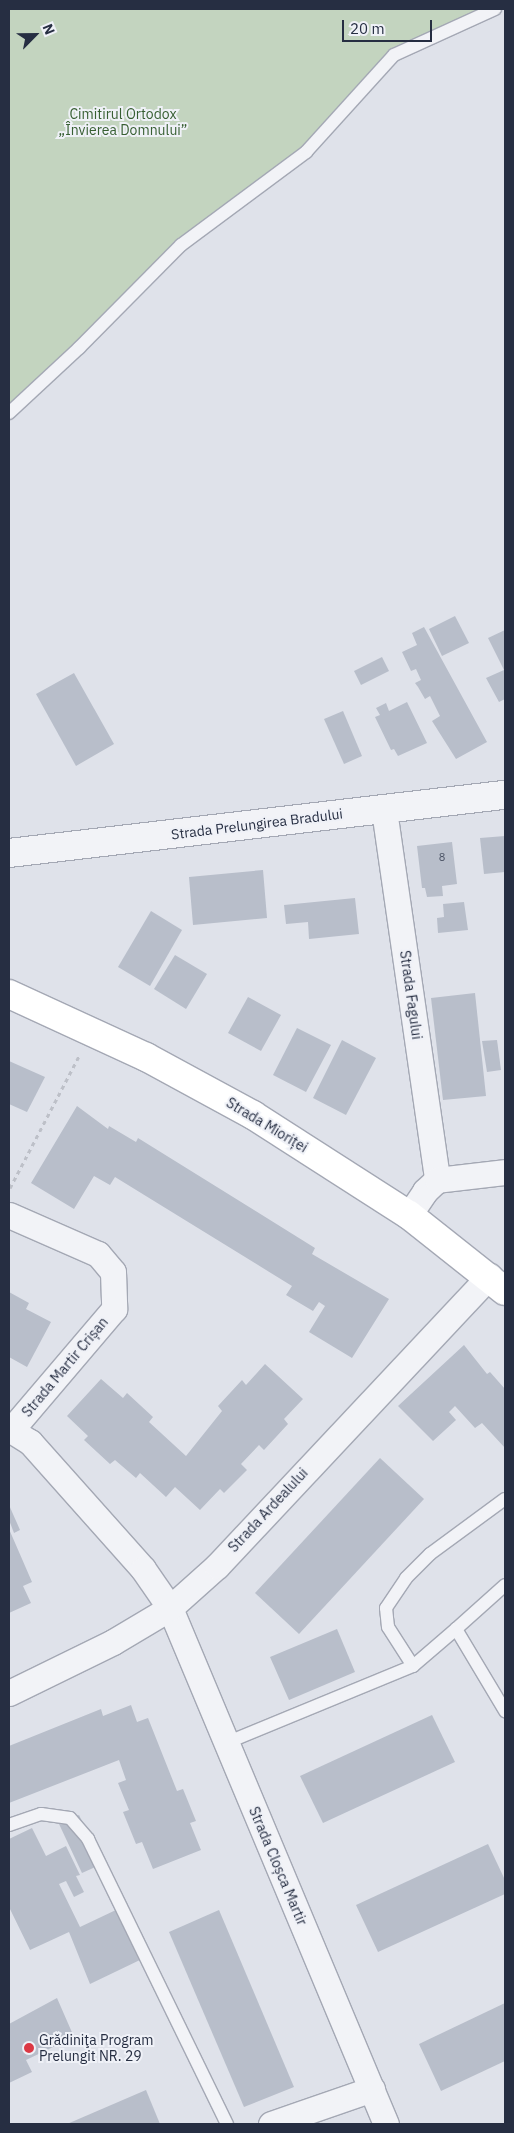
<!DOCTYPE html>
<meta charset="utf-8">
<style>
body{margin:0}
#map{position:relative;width:514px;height:2133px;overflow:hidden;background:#dfe2ea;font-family:"IBM Plex Sans",sans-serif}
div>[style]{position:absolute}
.green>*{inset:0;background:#c3d4bf}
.building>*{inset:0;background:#b8beca}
.path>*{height:3px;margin-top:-1.5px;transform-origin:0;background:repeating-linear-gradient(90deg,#bdc0c8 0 4px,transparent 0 8px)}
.roads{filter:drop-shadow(1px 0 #a4a8b4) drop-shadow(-1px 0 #a4a8b4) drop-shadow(0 1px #a4a8b4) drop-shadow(0 -1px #a4a8b4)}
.service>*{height:12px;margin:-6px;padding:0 6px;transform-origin:6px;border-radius:6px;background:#f2f3f7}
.minor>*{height:25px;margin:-12.5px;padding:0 12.5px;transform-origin:12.5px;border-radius:12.5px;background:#f2f3f7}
.tertiary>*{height:28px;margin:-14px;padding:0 14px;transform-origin:14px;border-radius:14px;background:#f2f3f7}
.secondary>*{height:28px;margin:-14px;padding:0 14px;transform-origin:14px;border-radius:14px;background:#fff}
.dots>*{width:14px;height:14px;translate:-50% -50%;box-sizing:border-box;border:2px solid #eff1f7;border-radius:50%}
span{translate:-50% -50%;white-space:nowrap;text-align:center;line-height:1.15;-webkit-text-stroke:4px #eff1f7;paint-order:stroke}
.number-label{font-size:11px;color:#4a5264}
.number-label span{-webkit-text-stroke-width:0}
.park-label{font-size:14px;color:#375f32}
.street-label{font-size:14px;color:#262e42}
.poi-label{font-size:14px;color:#262e42}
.left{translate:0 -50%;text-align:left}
.frame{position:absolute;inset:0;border:10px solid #262e42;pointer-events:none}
.north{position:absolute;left:10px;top:10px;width:50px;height:50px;-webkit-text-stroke:4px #eff1f7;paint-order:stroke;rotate:67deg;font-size:14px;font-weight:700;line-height:20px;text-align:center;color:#262e42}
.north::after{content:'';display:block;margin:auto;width:18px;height:22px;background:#262e42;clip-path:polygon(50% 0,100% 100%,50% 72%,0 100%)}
.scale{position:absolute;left:342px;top:20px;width:90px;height:22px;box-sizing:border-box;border:2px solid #262e42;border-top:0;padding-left:6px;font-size:15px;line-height:18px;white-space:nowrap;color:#262e42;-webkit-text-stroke:4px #eff1f7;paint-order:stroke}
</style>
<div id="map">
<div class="green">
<div style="clip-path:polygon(9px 9px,495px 9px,394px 55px,306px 152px,181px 245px,9px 413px)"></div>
</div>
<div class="building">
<div style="clip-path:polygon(455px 616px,469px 643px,442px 656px,429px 629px)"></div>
<div style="clip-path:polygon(424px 627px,487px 742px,456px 759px,432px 721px,440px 716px,430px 696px,425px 699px,418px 687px,415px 683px,421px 680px,416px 669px,411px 671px,402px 652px,417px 645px,412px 633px)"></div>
<div style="clip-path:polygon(505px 630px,505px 699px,499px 702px,486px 678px,504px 670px,488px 638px)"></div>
<div style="clip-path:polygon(382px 657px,389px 671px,361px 685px,354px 671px)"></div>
<div style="clip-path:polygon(74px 673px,114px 744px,76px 766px,36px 694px)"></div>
<div style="clip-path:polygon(407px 702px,427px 743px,398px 756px,394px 749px,391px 750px,375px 717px,380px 715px,376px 708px,386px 703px,389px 711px)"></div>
<div style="clip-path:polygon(343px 711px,362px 756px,344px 764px,324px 719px)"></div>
<div style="clip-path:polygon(505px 836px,505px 872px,484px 874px,480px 838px)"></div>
<div style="clip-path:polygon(452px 842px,457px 884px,442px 886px,443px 896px,427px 897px,425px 888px,422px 888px,417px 846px)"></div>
<div style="clip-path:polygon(263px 870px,267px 918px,193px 925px,189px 877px)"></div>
<div style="clip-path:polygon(355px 898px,359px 934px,309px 939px,308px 922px,286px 924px,284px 905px)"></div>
<div style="clip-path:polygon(464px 902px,468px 930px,438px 933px,437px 918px,444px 917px,443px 904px)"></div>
<div style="clip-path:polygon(151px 911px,182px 930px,150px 986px,118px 967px)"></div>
<div style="clip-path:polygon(175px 955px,207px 974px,186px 1009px,154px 989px)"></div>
<div style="clip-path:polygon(475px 993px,486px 1096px,443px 1100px,431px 998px)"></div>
<div style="clip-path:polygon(248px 997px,281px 1015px,261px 1051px,228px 1033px)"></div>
<div style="clip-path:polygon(297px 1028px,331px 1045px,306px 1092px,273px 1075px)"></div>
<div style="clip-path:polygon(342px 1040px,376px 1058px,346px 1115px,313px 1098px)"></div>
<div style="clip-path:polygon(497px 1040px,501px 1070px,487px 1072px,482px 1041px)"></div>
<div style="clip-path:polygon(9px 1061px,45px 1077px,27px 1112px,9px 1104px)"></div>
<div style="clip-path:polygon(77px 1106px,108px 1129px,109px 1126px,136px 1142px,138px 1138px,315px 1248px,312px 1254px,389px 1299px,352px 1358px,309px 1332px,325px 1306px,319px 1302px,313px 1311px,286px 1295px,292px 1286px,115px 1177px,110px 1185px,94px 1176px,74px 1209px,31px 1183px)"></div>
<div style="clip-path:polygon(9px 1292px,29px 1303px,26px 1309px,51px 1322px,27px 1367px,9px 1357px)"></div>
<div style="clip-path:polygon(464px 1345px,487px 1374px,490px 1372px,505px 1389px,505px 1448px,482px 1423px,475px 1428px,455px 1406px,449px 1412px,456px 1420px,433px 1441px,398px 1406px)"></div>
<div style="clip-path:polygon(265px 1364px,303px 1399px,284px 1419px,288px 1424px,264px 1450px,259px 1445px,241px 1464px,247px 1470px,224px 1493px,220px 1489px,200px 1510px,175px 1487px,166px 1497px,140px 1473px,136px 1478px,115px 1460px,110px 1464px,84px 1440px,88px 1436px,67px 1416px,101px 1379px,123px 1398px,127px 1393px,153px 1417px,149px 1422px,186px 1456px,222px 1411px,218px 1406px,242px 1380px,246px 1385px)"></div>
<div style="clip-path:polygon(380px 1458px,424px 1499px,299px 1634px,255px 1593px)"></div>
<div style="clip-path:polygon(9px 1505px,20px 1530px,14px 1533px,9px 1520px)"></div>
<div style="clip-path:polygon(9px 1529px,32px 1582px,23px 1586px,31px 1603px,9px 1613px)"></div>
<div style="clip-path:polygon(337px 1629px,355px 1672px,289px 1700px,270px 1657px)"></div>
<div style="clip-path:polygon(131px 1705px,137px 1722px,148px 1718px,177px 1791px,183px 1789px,196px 1821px,190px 1823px,201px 1850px,153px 1869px,142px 1842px,136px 1844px,123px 1812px,129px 1810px,118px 1783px,126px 1780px,119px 1760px,9px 1803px,9px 1746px,101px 1709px,103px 1716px)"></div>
<div style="clip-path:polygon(432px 1715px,455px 1762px,323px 1823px,300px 1776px)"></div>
<div style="clip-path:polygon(79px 1815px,102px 1864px,82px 1873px,59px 1824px)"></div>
<div style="clip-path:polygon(32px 1828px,46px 1856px,66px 1846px,80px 1875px,76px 1876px,84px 1892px,74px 1897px,66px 1881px,59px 1884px,80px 1927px,118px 1909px,142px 1959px,90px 1984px,69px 1932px,30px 1950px,9px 1907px,9px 1839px)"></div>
<div style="clip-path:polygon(488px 1844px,505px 1880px,505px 1894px,378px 1952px,356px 1905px)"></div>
<div style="clip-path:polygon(219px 1910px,294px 2087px,244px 2107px,169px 1932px)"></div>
<div style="clip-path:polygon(57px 1998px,74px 2037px,26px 2060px,32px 2072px,9px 2083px,9px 2024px)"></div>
<div style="clip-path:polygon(505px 2003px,505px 2061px,441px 2091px,419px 2044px)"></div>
<div style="clip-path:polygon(146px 2090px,160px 2124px,67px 2124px)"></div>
</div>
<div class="path">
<div style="left:10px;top:1188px;width:149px;rotate:-62.4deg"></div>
</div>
<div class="roads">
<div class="service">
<div style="left:9px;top:413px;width:96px;rotate:-42.9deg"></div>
<div style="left:79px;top:348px;width:145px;rotate:-45.3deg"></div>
<div style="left:181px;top:245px;width:156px;rotate:-36.6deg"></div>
<div style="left:306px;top:152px;width:131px;rotate:-47.8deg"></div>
<div style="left:394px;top:55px;width:111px;rotate:-24.5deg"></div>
<div style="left:456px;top:1629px;width:66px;rotate:-41.9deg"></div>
<div style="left:413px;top:1666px;width:46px;rotate:-122.7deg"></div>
<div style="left:388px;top:1627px;width:19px;rotate:-96deg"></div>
<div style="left:386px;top:1608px;width:36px;rotate:-56deg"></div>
<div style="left:406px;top:1578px;width:34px;rotate:-45deg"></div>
<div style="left:430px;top:1554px;width:93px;rotate:-36.3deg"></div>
<div style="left:226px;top:1743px;width:202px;rotate:-22.4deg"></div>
<div style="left:413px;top:1666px;width:57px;rotate:-40.7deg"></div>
<div style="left:456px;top:1629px;width:96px;rotate:59.1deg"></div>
<div style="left:9px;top:1825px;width:34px;rotate:-19deg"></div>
<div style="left:41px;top:1814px;width:29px;rotate:8deg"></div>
<div style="left:70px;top:1818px;width:28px;rotate:49deg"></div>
<div style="left:88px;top:1839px;width:317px;rotate:64deg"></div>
</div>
<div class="minor">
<div style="left:384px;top:810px;width:374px;rotate:81.8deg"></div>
<div style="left:9px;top:1215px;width:97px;rotate:23.7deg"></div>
<div style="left:98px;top:1254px;width:23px;rotate:50deg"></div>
<div style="left:113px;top:1272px;width:37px;rotate:88deg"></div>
<div style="left:114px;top:1309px;width:159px;rotate:130.4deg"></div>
<div style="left:409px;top:1215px;width:29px;rotate:-56deg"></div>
<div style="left:425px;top:1191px;width:16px;rotate:-43deg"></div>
<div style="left:437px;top:1180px;width:68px;rotate:-6.7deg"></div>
<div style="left:9px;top:1429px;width:25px;rotate:32deg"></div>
<div style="left:30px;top:1442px;width:170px;rotate:48.3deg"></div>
<div style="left:143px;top:1569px;width:47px;rotate:55.3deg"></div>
<div style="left:170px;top:1608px;width:559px;rotate:67.29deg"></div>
<div style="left:9px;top:1693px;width:116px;rotate:-26.1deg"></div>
<div style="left:113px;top:1642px;width:66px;rotate:-30.8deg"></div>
<div style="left:170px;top:1608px;width:63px;rotate:-41.8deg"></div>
<div style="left:217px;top:1566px;width:398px;rotate:-46.8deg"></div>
<div style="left:271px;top:2124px;width:107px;rotate:-19.1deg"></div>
</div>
<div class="tertiary">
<div style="left:9px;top:853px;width:499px;rotate:-6.7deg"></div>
</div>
<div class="secondary">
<div style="left:9px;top:994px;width:151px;rotate:24.7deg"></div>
<div style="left:146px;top:1057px;width:122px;rotate:28.5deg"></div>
<div style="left:253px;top:1115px;width:185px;rotate:32.7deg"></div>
<div style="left:409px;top:1215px;width:122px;rotate:38.4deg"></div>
</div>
</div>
<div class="dots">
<div style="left:29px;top:2048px;background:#db3844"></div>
</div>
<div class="number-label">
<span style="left:442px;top:857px">8</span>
</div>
<div class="park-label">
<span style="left:123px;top:122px">Cimitirul Ortodox<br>„Învierea Domnului”</span>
</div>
<div class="street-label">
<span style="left:257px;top:824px;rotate:-7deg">Strada Prelungirea Bradului</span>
<span style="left:411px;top:995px;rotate:82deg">Strada Fagului</span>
<span style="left:267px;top:1125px;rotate:31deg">Strada Mioriței</span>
<span style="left:65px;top:1367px;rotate:-50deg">Strada Martir Crișan</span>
<span style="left:268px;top:1510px;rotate:-47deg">Strada Ardealului</span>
<span style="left:278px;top:1866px;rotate:67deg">Strada Cloșca Martir</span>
</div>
<div class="poi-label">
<span class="left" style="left:39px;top:2048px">Grădiniţa Program<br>Prelungit NR. 29</span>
</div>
<div class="frame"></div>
<div class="north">N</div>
<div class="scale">20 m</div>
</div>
